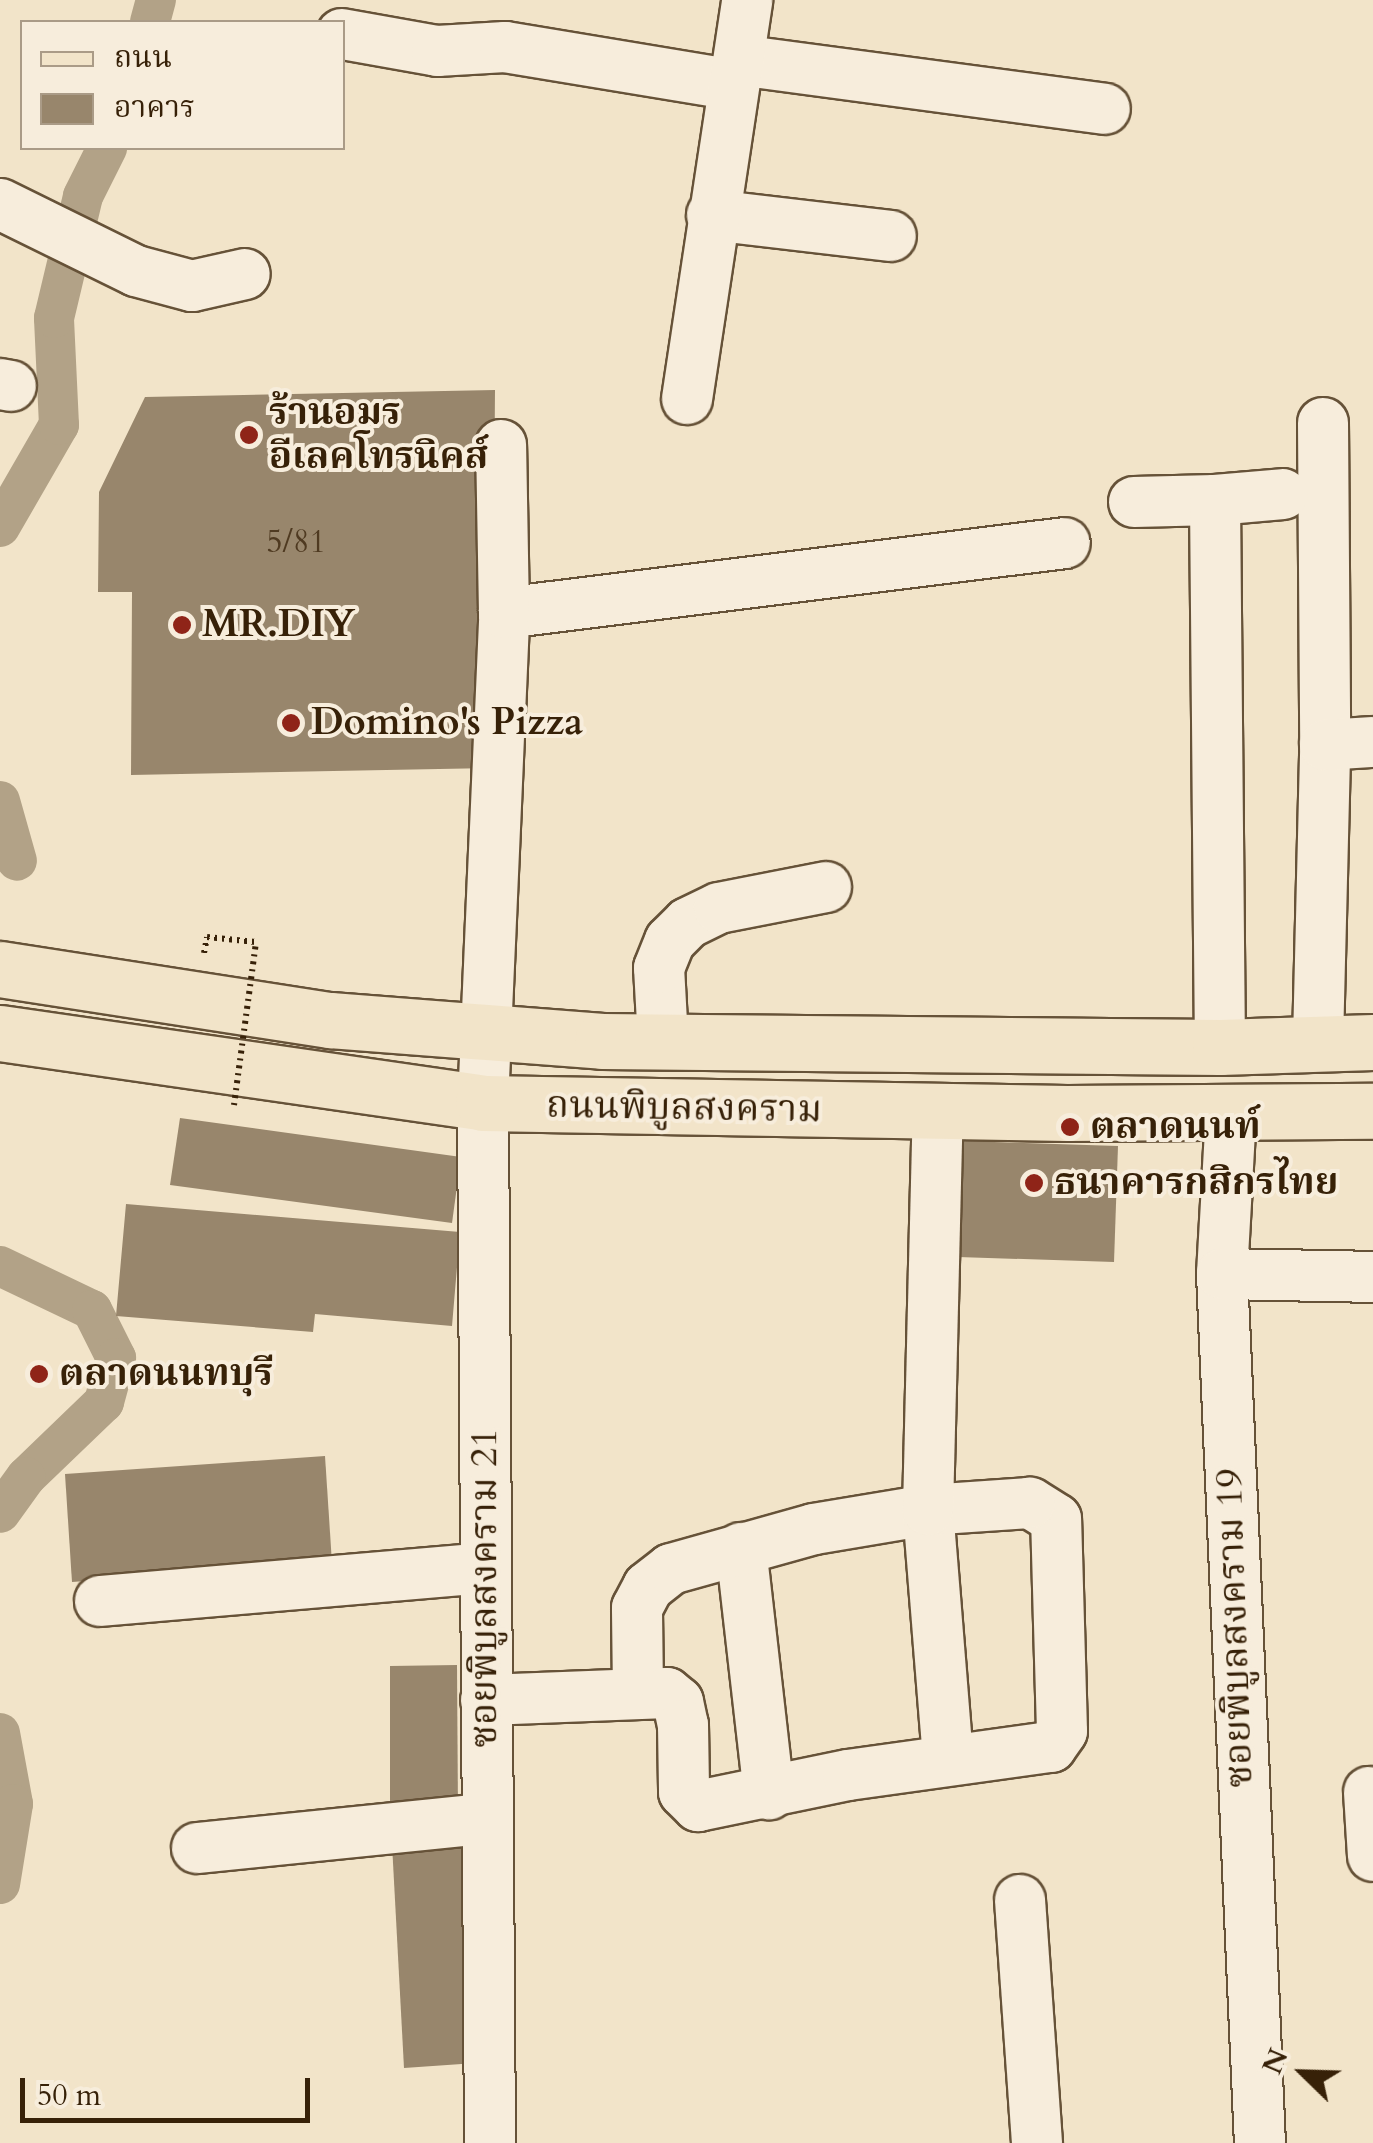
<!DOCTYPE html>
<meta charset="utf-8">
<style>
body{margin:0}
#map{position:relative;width:1373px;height:2143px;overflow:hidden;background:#f2e4c9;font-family:Cardo,"Noto Serif Thai",serif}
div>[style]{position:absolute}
.canal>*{height:40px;margin:-20px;padding:0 20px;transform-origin:20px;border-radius:20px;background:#b2a287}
.building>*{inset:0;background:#98866c}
.path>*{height:6px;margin-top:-3px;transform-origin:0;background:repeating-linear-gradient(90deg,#372108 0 2.5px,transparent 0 7.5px)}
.roads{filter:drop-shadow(2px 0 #665238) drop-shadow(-2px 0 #665238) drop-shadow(0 2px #665238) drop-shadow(0 -2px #665238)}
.minor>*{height:50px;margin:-25px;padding:0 25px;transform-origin:25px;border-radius:25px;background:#f7eddc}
.major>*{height:55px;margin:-27.5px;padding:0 27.5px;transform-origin:27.5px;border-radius:27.5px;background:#f2e4c9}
.path-bridge>*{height:6px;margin-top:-3px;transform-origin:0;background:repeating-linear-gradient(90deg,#372108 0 2.5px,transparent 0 7.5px)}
.dots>*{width:28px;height:28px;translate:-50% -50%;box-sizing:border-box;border:5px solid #f7eddc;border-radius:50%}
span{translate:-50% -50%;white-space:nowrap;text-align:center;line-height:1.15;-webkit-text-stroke:8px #f7eddc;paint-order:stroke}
.number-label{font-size:32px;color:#4f3a21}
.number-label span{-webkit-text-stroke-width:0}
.poi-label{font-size:38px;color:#372108;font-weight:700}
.left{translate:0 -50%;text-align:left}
.street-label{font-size:38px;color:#372108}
.legend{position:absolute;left:20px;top:20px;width:325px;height:130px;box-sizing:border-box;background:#f7eddc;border:2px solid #aa9b87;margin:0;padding:12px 18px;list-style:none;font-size:30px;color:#372108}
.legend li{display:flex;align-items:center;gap:20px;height:50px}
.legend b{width:50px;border:2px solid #aa9b87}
.north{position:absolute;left:1253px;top:2023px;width:100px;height:100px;-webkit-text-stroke:8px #f7eddc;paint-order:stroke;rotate:293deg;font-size:28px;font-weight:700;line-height:40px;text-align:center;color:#372108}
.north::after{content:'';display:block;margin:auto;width:35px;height:45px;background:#372108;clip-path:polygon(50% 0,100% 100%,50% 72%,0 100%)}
.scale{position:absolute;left:20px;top:2078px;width:290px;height:45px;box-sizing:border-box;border:5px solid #372108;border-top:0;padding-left:12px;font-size:30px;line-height:35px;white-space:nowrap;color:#372108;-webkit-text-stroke:8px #f7eddc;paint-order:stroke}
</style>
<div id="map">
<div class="canal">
<div style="left:150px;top:22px;width:23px;rotate:-75deg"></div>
<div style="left:0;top:527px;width:118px;rotate:-60deg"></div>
<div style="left:59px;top:425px;width:107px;rotate:-92.7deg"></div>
<div style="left:54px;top:318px;width:125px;rotate:-76.6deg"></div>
<div style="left:83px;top:196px;width:54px;rotate:-63.4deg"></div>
<div style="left:0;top:801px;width:62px;rotate:74.2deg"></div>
<div style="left:0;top:1266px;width:102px;rotate:25.6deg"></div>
<div style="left:92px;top:1310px;width:54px;rotate:63.4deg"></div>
<div style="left:116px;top:1358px;width:46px;rotate:105.3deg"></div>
<div style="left:104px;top:1402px;width:108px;rotate:136.1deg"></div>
<div style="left:26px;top:1477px;width:44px;rotate:125.8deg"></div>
<div style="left:0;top:1733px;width:72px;rotate:79.6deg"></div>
<div style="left:13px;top:1804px;width:81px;rotate:99.2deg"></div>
</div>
<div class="building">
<div style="clip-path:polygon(495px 390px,492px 768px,131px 775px,132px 592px,98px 592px,99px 492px,145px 397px)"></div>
<div style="clip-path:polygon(180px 1118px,461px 1157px,452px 1223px,170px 1185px)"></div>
<div style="clip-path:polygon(962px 1141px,1118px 1146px,1114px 1262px,958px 1257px)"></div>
<div style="clip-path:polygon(126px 1204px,460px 1232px,452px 1326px,315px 1314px,313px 1332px,116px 1316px)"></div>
<div style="clip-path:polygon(325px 1456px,332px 1563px,72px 1582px,65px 1474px)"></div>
<div style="clip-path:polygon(457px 1665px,458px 1814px,390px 1815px,390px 1666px)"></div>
<div style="clip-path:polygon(464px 1840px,476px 2063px,404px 2068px,392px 1844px)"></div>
</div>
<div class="path">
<div style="left:204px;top:953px;width:16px;rotate:-79deg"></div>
<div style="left:207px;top:937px;width:49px;rotate:5.8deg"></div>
</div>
<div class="roads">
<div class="minor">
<div style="left:342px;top:34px;width:97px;rotate:10.1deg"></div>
<div style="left:437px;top:51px;width:68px;rotate:-3.4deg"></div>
<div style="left:505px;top:47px;width:232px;rotate:9.4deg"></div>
<div style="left:739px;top:60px;width:369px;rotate:7.6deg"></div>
<div style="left:0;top:204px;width:152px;rotate:26.2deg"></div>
<div style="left:136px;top:271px;width:58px;rotate:15deg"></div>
<div style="left:192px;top:286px;width:54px;rotate:-12.8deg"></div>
<div style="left:712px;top:215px;width:180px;rotate:6.7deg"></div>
<div style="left:0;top:384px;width:11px;rotate:10deg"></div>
<div style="left:687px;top:399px;width:403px;rotate:-81.4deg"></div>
<div style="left:1323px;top:423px;width:322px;rotate:89.6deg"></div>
<div style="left:1215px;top:500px;width:68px;rotate:-5deg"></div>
<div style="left:1134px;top:502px;width:81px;rotate:-1.4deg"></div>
<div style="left:1215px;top:500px;width:547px;rotate:89.48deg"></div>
<div style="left:504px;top:613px;width:565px;rotate:-7.11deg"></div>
<div style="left:663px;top:1041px;width:73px;rotate:-93.1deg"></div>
<div style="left:659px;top:968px;width:29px;rotate:-68deg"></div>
<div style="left:670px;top:941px;width:25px;rotate:-45deg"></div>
<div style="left:688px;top:923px;width:34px;rotate:-26deg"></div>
<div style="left:719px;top:908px;width:109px;rotate:-11.1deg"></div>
<div style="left:1318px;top:1042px;width:297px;rotate:-88.6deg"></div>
<div style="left:1325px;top:745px;width:48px;rotate:-3.6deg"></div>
<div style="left:1231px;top:1113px;width:161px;rotate:93.2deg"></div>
<div style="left:1222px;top:1274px;width:870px;rotate:87.5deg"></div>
<div style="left:1222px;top:1274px;width:151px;rotate:1.1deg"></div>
<div style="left:741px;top:1548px;width:248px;rotate:83.5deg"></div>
<div style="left:100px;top:1601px;width:384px;rotate:-4.9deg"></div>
<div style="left:638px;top:1692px;width:84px;rotate:-90.7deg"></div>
<div style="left:637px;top:1608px;width:24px;rotate:-62deg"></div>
<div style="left:648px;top:1587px;width:29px;rotate:-38deg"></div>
<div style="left:671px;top:1569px;width:148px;rotate:-15.6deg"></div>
<div style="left:814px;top:1529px;width:116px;rotate:-9.5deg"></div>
<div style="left:928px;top:1510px;width:251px;rotate:85.4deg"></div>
<div style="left:486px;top:1700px;width:181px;rotate:-2.2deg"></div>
<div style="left:667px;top:1693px;width:14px;rotate:39deg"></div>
<div style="left:678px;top:1702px;width:24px;rotate:78deg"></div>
<div style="left:683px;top:1725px;width:67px;rotate:89.1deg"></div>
<div style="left:684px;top:1792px;width:20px;rotate:45deg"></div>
<div style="left:698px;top:1806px;width:153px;rotate:-11.7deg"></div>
<div style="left:848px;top:1775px;width:205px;rotate:-7.9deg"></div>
<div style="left:1051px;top:1747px;width:19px;rotate:-55deg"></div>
<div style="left:1062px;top:1731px;width:212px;rotate:-91.6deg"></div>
<div style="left:1056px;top:1519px;width:31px;rotate:-148deg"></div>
<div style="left:1030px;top:1503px;width:102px;rotate:176.1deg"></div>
<div style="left:928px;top:1510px;width:398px;rotate:-88.6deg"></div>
<div style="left:1369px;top:1792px;width:64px;rotate:86.4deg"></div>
<div style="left:197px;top:1848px;width:288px;rotate:-5.8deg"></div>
<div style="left:1020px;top:1900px;width:244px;rotate:86deg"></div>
<div style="left:490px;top:2143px;width:1040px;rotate:-90.39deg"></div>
<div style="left:483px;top:1103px;width:490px;rotate:-87.5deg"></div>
<div style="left:504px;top:613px;width:168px;rotate:-91deg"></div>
</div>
<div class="major">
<div style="left:0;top:969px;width:334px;rotate:8.8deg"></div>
<div style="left:330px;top:1020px;width:273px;rotate:4.4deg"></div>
<div style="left:602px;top:1041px;width:618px;rotate:0.56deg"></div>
<div style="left:1220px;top:1047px;width:153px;rotate:-1.9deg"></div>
<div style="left:0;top:1033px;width:488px;rotate:8.2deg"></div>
<div style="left:483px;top:1103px;width:584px;rotate:0.98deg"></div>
<div style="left:1067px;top:1113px;width:306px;rotate:-0.4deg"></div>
</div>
</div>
<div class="path-bridge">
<div style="left:234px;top:1105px;width:164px;rotate:-82.3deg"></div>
</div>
<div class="dots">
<div style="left:249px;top:435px;background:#8f2418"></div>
<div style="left:182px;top:625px;background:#8f2418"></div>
<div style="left:291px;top:723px;background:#8f2418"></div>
<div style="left:1070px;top:1127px;background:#8f2418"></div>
<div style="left:1034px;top:1183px;background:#8f2418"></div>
<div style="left:39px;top:1374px;background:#8f2418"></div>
</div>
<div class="number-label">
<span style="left:296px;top:542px">5/81</span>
</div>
<div class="poi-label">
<span class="left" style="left:269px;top:435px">ร้านอมร<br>อีเลคโทรนิคส์</span>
<span class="left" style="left:202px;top:625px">MR.DIY</span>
<span class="left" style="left:311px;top:723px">Domino's Pizza</span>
<span class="left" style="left:1090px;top:1127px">ตลาดนนท์</span>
<span class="left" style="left:1054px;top:1183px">ธนาคารกสิกรไทย</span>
<span class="left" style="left:59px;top:1374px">ตลาดนนทบุรี</span>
</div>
<div class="street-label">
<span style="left:684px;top:1108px;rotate:1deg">ถนนพิบูลสงคราม</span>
<span style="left:485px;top:1588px;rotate:-90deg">ซอยพิบูลสงคราม 21</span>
<span style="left:1235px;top:1628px;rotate:-92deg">ซอยพิบูลสงคราม 19</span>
</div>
<ul class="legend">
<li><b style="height:12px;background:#f2e4c9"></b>ถนน</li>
<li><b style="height:28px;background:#98866c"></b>อาคาร</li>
</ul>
<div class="north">N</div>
<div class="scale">50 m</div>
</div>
